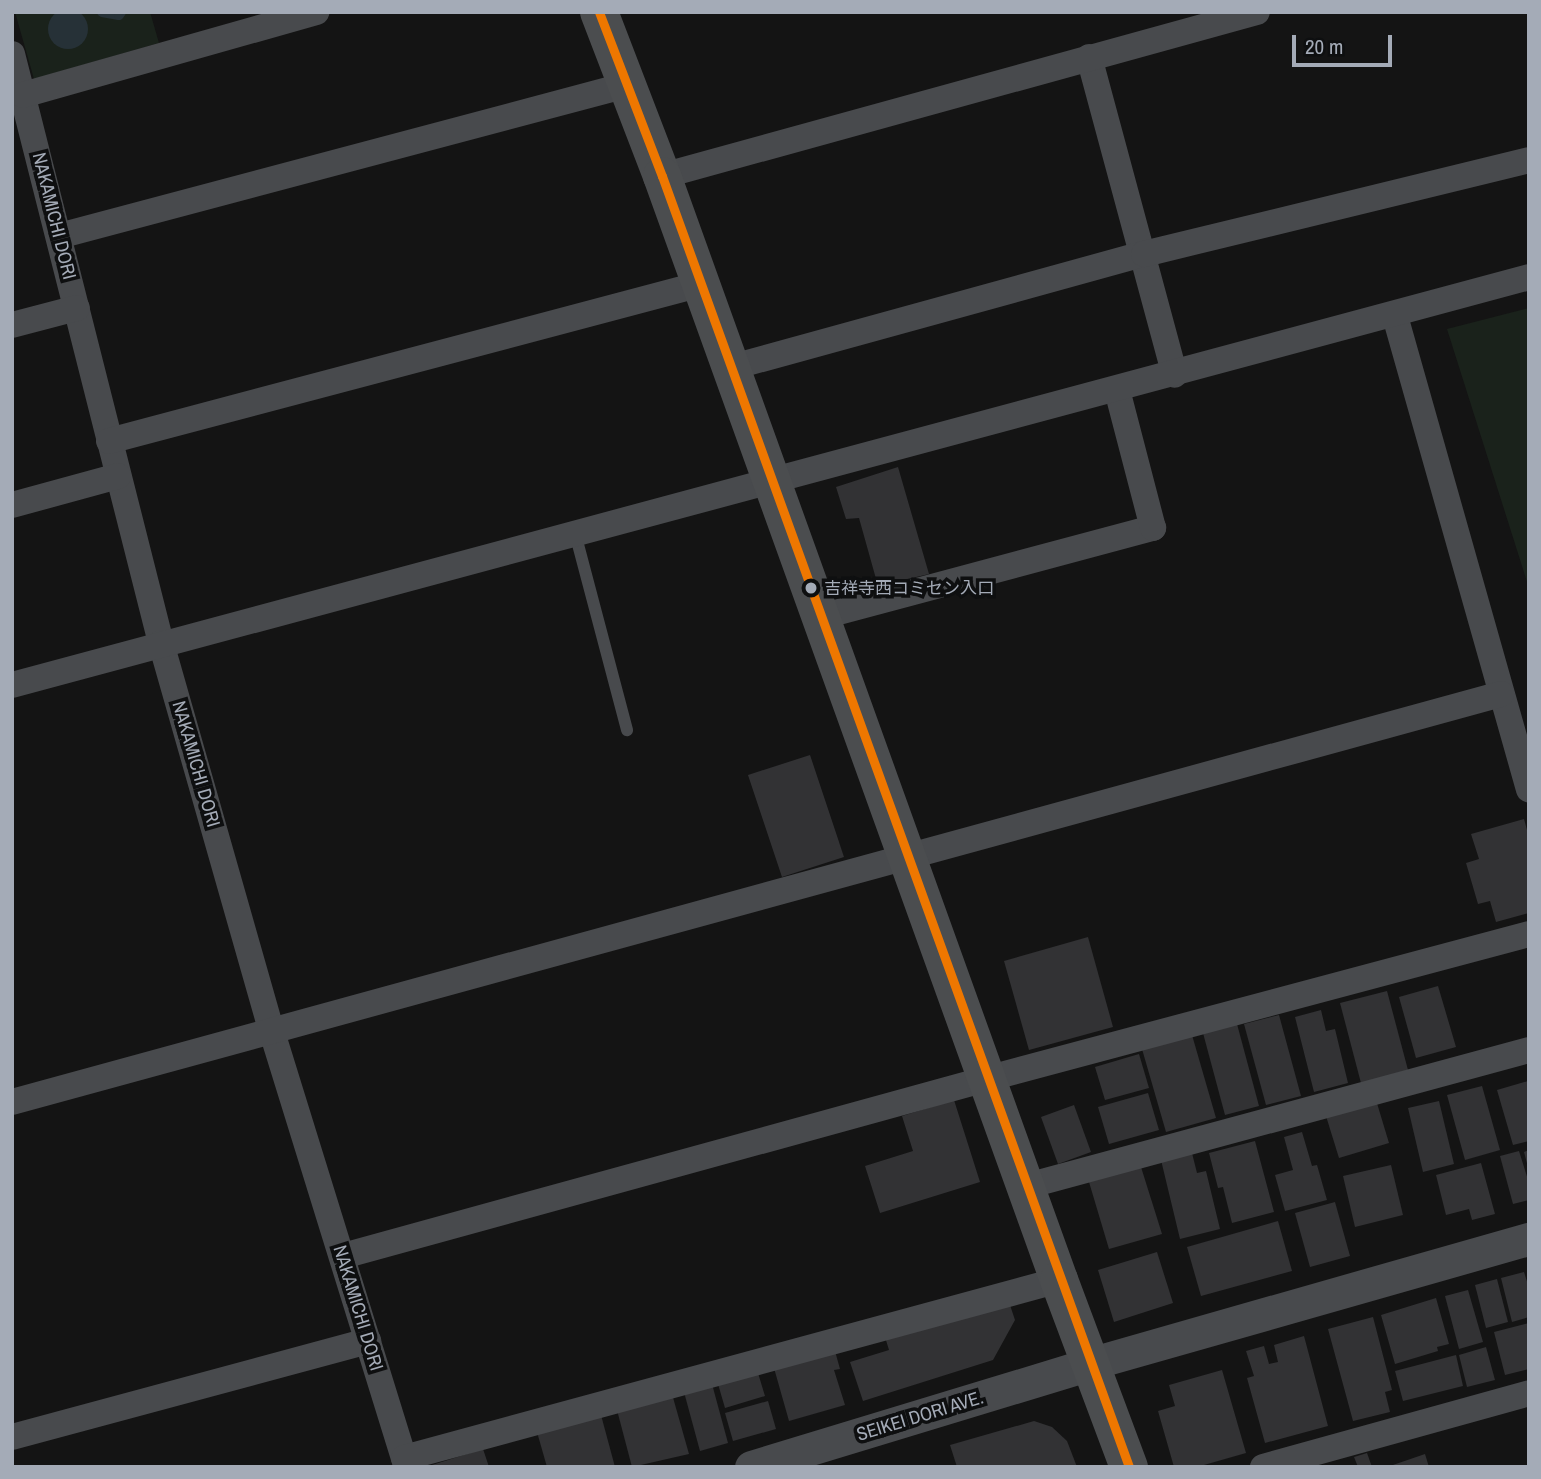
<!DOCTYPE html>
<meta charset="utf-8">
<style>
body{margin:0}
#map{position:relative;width:1541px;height:1479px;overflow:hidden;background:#141414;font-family:"Archivo Narrow","Noto Sans JP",sans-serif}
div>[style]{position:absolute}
.green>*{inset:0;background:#1a221b}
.water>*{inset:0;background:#263137}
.round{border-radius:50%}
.stream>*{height:10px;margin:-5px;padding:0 5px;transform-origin:5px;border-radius:5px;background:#263137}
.building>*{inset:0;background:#323234}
.service>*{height:12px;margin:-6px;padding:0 6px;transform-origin:6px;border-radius:6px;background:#484a4d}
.minor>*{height:26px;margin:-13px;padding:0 13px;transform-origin:13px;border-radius:13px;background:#484a4d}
.tertiary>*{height:33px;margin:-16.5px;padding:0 16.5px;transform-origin:16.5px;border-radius:16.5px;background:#484a4d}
.primary>*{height:38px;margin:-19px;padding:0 19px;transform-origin:19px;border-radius:19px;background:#4b4d4f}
.bus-1>*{height:9px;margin:-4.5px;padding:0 4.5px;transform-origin:4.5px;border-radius:4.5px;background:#e70}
.dots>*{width:19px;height:19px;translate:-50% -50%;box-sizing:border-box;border:4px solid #0e0f10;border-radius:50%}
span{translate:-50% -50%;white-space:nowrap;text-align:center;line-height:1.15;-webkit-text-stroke:7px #0e0f10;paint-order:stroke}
.bus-label{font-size:17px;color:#a4abb7}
.left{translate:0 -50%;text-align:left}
.street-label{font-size:19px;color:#a4abb7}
.frame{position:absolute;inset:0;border:14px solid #a4abb7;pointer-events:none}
.scale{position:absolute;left:1292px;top:35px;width:100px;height:32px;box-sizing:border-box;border:4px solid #a4abb7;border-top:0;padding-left:9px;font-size:21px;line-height:24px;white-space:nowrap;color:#a4abb7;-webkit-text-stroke:5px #0e0f10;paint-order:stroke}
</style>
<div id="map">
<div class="green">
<div style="clip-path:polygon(15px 12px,150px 12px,159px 43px,34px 79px)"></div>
<div style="clip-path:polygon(1529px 308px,1529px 588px,1447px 329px)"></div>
</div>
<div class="water">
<div class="round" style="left:48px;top:9px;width:40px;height:40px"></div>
</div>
<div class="stream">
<div style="left:102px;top:12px;width:17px;rotate:10deg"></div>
<div style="left:119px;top:15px;width:4px;rotate:-56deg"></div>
</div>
<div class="building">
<div style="clip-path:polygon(898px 467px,929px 574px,878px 586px,859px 518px,846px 519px,836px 487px)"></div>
<div style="clip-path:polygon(810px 755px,844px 857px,782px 877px,748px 775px)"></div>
<div style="clip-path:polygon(1524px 819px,1529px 837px,1529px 913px,1496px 922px,1490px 901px,1478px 904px,1466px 863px,1479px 859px,1471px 834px)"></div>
<div style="clip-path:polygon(1088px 937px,1113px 1027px,1029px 1050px,1004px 961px)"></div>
<div style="clip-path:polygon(1438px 986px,1456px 1047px,1416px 1058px,1399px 997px)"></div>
<div style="clip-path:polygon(1387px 991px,1408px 1070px,1361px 1083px,1340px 1003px)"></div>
<div style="clip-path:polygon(1321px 1010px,1326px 1031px,1335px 1029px,1348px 1083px,1314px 1092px,1295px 1017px)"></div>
<div style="clip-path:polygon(1279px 1015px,1301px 1096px,1266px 1105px,1244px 1024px)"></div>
<div style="clip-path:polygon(1237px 1024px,1259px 1106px,1225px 1115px,1203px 1033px)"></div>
<div style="clip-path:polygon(1192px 1035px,1216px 1118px,1166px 1132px,1142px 1049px)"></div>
<div style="clip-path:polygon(1139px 1054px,1149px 1088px,1105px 1100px,1095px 1067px)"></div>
<div style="clip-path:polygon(1528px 1081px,1529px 1141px,1513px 1145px,1497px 1090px)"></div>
<div style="clip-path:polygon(1482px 1086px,1500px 1150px,1465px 1160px,1447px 1095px)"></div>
<div style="clip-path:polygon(1148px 1093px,1159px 1130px,1109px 1144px,1098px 1107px)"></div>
<div style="clip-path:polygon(954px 1100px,980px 1182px,880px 1213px,865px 1166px,913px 1151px,902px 1116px)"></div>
<div style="clip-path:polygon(1376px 1100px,1389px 1143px,1339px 1158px,1326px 1116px)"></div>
<div style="clip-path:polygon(1439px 1101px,1454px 1164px,1423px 1172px,1408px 1108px)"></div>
<div style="clip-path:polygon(1074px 1105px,1091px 1152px,1058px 1164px,1041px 1117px)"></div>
<div style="clip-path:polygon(1302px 1132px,1312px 1166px,1317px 1165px,1327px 1200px,1285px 1211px,1275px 1175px,1293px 1170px,1284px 1137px)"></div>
<div style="clip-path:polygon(1255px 1141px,1274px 1212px,1232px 1223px,1223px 1187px,1218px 1188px,1209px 1153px)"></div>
<div style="clip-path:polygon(1529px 1150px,1529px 1167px,1528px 1167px,1524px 1152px)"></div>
<div style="clip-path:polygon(1519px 1151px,1529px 1183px,1529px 1200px,1513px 1204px,1500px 1156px)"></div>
<div style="clip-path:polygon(1192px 1153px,1197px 1173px,1206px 1171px,1220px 1229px,1180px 1239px,1161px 1160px)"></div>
<div style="clip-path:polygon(1481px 1163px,1495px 1214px,1472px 1220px,1469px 1209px,1446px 1215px,1436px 1175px)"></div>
<div style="clip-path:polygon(1391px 1165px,1403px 1215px,1355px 1227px,1343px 1176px)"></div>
<div style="clip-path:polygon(1141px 1167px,1162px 1234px,1109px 1249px,1089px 1182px)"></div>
<div style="clip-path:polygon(1335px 1202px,1350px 1256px,1310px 1267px,1295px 1213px)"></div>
<div style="clip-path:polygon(1278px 1221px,1292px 1271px,1201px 1296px,1187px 1247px)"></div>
<div style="clip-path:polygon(1157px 1252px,1173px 1303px,1114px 1322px,1098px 1270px)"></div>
<div style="clip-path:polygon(1524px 1272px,1529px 1288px,1529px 1317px,1512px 1322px,1501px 1278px)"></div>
<div style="clip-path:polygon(1497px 1279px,1508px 1322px,1486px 1328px,1475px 1285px)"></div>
<div style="clip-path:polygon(1468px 1290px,1483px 1342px,1459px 1349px,1445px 1296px)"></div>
<div style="clip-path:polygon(1436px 1298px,1449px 1344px,1437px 1347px,1438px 1351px,1395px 1364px,1381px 1315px)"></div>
<div style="clip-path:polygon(1008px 1299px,1015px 1320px,993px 1360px,863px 1401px,850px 1362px,889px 1350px,885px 1337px)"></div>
<div style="clip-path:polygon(1373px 1317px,1392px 1390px,1385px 1392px,1390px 1412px,1353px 1421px,1328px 1329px)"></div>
<div style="clip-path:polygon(1529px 1323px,1529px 1369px,1505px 1375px,1494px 1332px)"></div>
<div style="clip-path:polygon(1304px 1336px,1328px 1426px,1265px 1443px,1247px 1378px,1254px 1376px,1246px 1351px,1264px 1346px,1269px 1364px,1278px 1362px,1274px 1345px)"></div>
<div style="clip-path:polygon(1486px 1347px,1495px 1380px,1467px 1387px,1459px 1355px)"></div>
<div style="clip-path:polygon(835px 1351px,840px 1369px,834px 1370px,845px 1405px,789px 1421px,774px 1368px)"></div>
<div style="clip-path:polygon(1456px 1355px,1463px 1386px,1403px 1401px,1395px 1371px)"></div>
<div style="clip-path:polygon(1222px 1370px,1246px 1453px,1197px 1467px,1174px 1467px,1158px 1411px,1175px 1406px,1169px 1385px)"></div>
<div style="clip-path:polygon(758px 1373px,765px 1396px,725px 1408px,718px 1384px)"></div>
<div style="clip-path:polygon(712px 1384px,728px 1443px,700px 1451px,684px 1392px)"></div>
<div style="clip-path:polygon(672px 1394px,689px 1454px,632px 1467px,617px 1410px)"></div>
<div style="clip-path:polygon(768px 1401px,776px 1429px,733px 1441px,725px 1413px)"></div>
<div style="clip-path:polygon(601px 1415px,615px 1467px,547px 1467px,537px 1432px)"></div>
<div style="clip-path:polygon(1034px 1421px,1052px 1427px,1067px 1441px,1077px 1467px,957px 1467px,950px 1445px)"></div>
<div style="clip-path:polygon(483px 1449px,489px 1467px,433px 1467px,432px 1465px)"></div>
<div style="clip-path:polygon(1367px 1453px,1372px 1467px,1358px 1467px,1354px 1457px)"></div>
<div style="clip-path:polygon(1425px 1454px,1429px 1467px,1390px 1467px,1390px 1466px)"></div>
</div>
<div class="service">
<div style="left:575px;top:533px;width:204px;rotate:75.2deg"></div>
</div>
<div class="minor">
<div style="left:12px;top:54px;width:608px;rotate:75.8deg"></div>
<div style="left:161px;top:643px;width:405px;rotate:74.1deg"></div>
<div style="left:272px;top:1032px;width:455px;rotate:72.8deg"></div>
<div style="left:1089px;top:57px;width:329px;rotate:74.9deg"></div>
<div style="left:23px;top:95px;width:305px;rotate:-15.8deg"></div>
<div style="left:662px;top:176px;width:617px;rotate:-15.41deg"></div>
<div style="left:59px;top:236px;width:588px;rotate:-14.89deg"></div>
<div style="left:1395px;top:316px;width:492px;rotate:74.2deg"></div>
<div style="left:12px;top:325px;width:67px;rotate:-14.7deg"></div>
<div style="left:729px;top:368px;width:430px;rotate:-15.4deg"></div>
<div style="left:1144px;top:254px;width:396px;rotate:-13.7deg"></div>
<div style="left:109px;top:441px;width:612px;rotate:-14.85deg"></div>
<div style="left:12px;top:505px;width:110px;rotate:-15.3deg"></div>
<div style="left:820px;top:617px;width:345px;rotate:-15deg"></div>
<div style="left:1153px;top:528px;width:143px;rotate:-104.6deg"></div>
<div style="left:12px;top:685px;width:1571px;rotate:-15.05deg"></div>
<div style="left:12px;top:1102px;width:1544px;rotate:-15.32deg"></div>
<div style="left:1027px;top:1186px;width:520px;rotate:-15.16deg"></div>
<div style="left:343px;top:1256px;width:667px;rotate:-15.39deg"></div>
<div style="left:986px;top:1079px;width:562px;rotate:-14.95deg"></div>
<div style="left:12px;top:1437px;width:369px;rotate:-15.1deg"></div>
<div style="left:404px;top:1458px;width:679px;rotate:-15.2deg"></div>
<div style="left:1263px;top:1467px;width:276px;rotate:-15.5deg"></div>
</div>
<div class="tertiary">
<div style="left:751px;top:1467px;width:353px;rotate:-16.9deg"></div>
<div style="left:1089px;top:1364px;width:457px;rotate:-15.9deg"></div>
</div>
<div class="primary">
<div style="left:599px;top:12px;width:176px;rotate:69deg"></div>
<div style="left:662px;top:176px;width:1173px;rotate:70.22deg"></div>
<div style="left:1059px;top:1280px;width:200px;rotate:69.5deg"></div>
</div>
<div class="bus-1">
<div style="left:599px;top:12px;width:176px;rotate:69deg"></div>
<div style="left:662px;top:176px;width:1373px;rotate:70.11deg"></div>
</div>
<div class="dots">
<div style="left:811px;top:588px;background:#a4abb7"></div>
</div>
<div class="bus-label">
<span class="left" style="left:824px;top:588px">吉祥寺西コミセン入口</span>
</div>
<div class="street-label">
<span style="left:54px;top:216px;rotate:76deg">NAKAMICHI DORI</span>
<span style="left:196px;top:764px;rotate:74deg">NAKAMICHI DORI</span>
<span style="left:358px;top:1308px;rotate:73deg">NAKAMICHI DORI</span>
<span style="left:920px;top:1416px;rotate:-17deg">SEIKEI DORI AVE.</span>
</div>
<div class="frame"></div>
<div class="scale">20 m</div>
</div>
